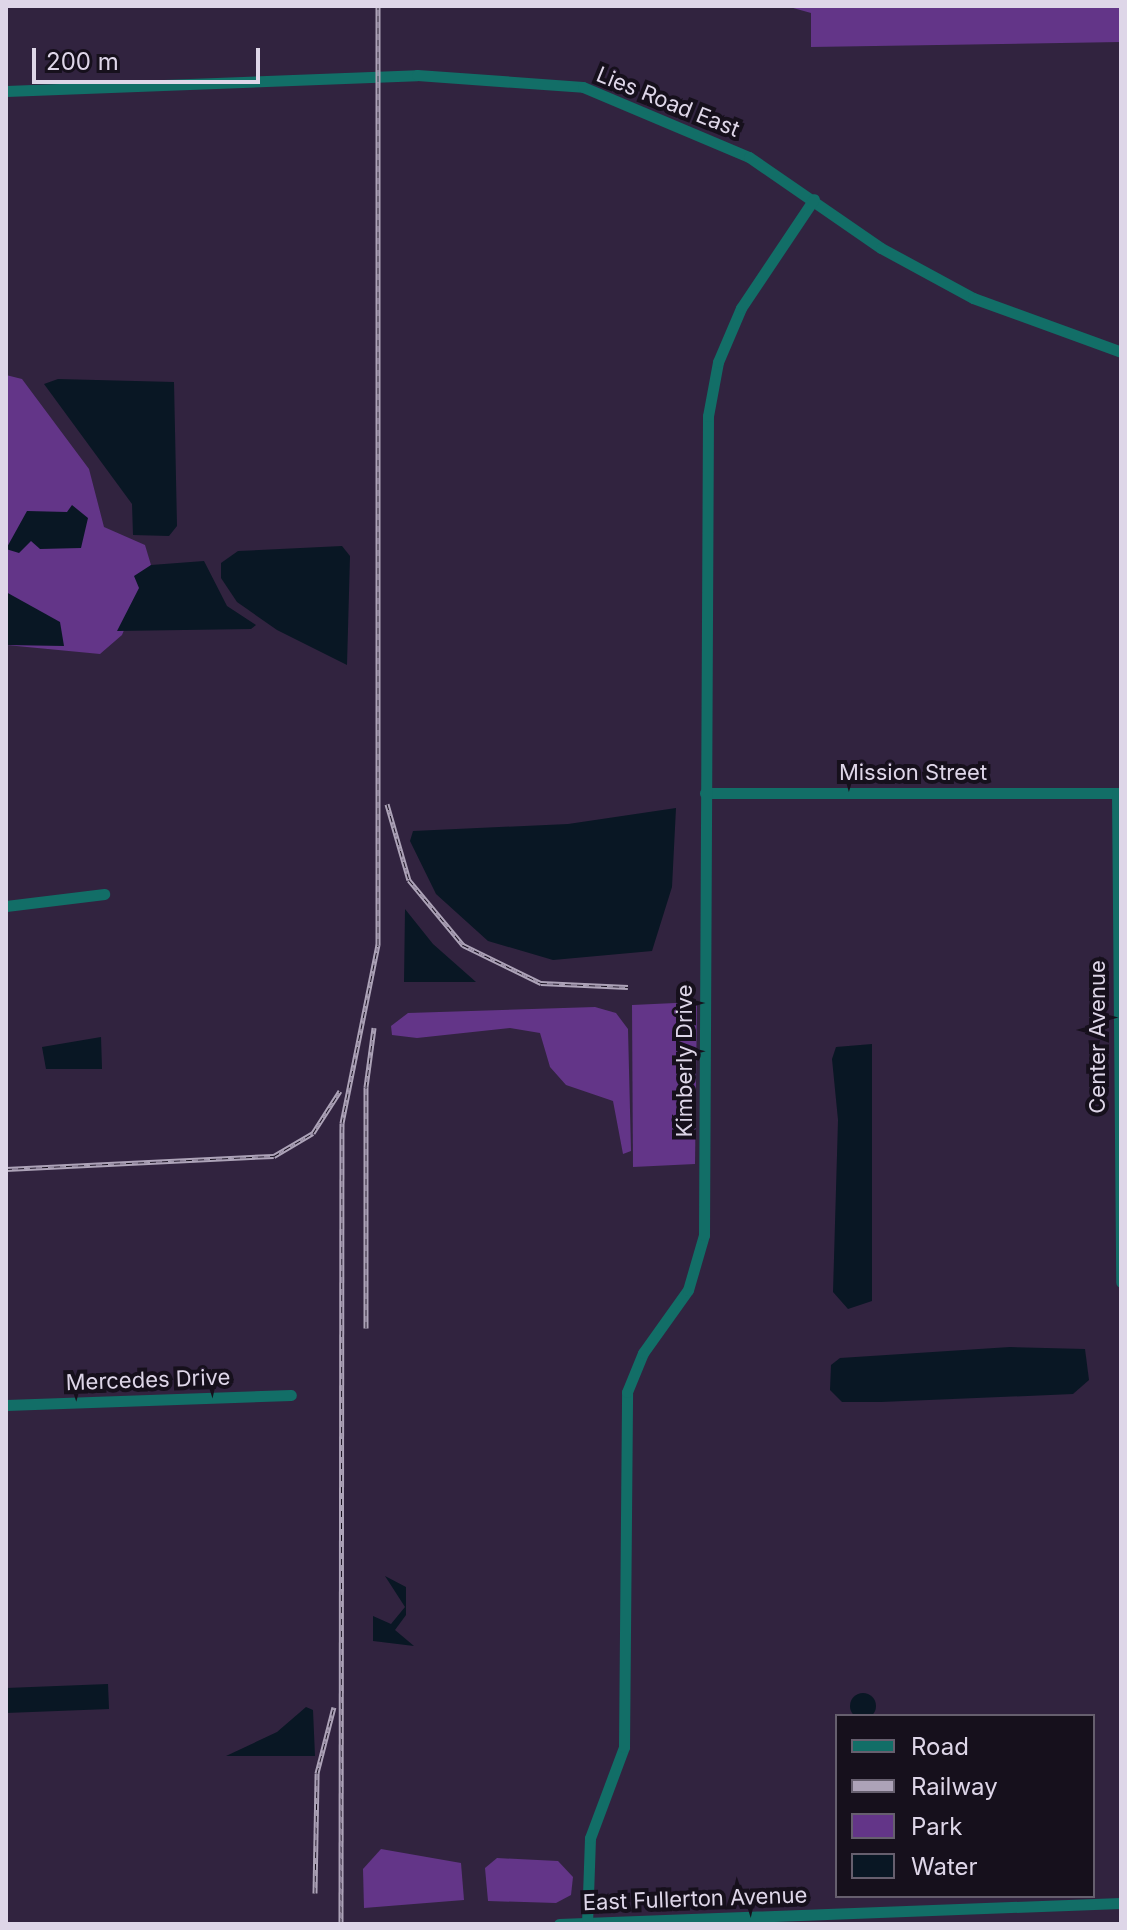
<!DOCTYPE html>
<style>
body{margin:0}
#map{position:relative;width:1127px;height:1930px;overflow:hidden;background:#31233f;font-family:Inter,sans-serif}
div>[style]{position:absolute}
.green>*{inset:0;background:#633588}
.water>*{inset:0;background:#091724}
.round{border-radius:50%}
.stream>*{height:2px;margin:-1px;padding:0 1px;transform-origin:1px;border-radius:1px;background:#091724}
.minor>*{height:11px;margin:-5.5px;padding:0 5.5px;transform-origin:5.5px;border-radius:5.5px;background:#126e67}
.rail>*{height:5px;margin-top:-2.5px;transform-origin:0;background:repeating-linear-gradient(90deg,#16101c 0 6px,#ada3b8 0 12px);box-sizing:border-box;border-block:2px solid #ada3b8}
span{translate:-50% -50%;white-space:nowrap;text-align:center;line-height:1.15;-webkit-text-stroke:8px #16101c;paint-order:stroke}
.street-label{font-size:22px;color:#ded6e8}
.frame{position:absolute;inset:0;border:8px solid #ded6e8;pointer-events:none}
.legend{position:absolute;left:835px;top:1714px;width:260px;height:184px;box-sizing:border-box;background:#16101c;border:2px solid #665f6e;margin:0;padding:10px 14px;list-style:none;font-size:24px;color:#ded6e8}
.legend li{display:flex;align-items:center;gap:16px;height:40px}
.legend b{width:40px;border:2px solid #665f6e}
.scale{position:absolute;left:32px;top:48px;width:228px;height:36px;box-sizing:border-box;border:4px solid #ded6e8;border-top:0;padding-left:10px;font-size:24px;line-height:28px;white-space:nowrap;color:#ded6e8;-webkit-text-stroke:6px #16101c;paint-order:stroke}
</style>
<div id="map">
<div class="green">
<div style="clip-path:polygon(786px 6px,1121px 6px,1121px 42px,811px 47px,811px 13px)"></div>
<div style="clip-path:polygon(6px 375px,22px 379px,89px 469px,104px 527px,145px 545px,151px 565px,122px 635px,100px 654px,6px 645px)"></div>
<div style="clip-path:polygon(697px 1002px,695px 1164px,633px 1167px,632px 1005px)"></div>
<div style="clip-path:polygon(595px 1007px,616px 1013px,628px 1029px,631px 1151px,623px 1154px,613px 1101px,566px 1085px,550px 1067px,540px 1033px,510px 1028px,417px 1038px,392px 1035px,391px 1026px,408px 1013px)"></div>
<div style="clip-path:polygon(381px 1849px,461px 1863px,464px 1900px,364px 1908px,363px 1869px)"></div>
<div style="clip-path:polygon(497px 1858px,558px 1861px,573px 1877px,571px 1895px,556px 1903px,488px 1901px,485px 1868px)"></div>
</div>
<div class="water">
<div style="clip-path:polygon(58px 379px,174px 382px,177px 526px,169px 536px,133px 535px,132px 504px,44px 384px)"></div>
<div style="clip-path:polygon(72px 505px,88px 518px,81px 548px,40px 549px,31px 541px,19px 553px,6px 549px,27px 511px,67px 512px)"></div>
<div style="clip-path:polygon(342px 546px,350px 556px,347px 665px,277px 630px,237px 602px,221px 578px,221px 563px,238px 551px)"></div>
<div style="clip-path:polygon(204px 561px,227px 606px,256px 625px,251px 629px,117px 631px,139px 588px,134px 576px,151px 565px)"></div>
<div style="clip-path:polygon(6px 592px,60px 622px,64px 646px,6px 645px)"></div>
<div style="clip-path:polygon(676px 808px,672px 887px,652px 951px,553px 960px,488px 941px,436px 894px,410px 841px,413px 831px,568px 824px)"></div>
<div style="clip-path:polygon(405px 909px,433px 944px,476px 982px,404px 982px)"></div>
<div style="clip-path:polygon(101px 1037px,102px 1069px,46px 1069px,42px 1047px)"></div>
<div style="clip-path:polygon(872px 1044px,872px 1301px,848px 1309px,833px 1292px,838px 1120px,832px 1059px,836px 1047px)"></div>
<div style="clip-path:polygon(1010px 1347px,1085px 1349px,1089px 1380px,1073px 1394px,881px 1402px,842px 1402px,830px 1390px,831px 1365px,840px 1358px)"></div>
<div style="clip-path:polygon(385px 1576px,406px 1587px,406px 1615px,395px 1630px,414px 1646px,373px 1641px,373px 1616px,391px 1624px,405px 1607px)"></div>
<div style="clip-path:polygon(108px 1684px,109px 1709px,6px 1713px,6px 1688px)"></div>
<div class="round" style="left:850px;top:1693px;width:26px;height:26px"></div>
<div style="clip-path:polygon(306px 1707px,313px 1710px,315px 1756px,226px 1756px,277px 1732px)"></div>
</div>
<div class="stream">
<div style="left:826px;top:6px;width:34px"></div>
</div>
<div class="minor">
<div style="left:6px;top:91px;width:411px;rotate:-2.2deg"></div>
<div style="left:417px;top:75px;width:166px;rotate:4.1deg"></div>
<div style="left:583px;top:87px;width:180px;rotate:22.9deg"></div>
<div style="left:749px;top:157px;width:160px;rotate:34.6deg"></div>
<div style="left:881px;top:248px;width:105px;rotate:28.5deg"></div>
<div style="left:973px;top:298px;width:158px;rotate:20deg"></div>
<div style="left:705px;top:793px;width:416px"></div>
<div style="left:1117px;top:793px;width:489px;rotate:89.5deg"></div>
<div style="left:6px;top:906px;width:99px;rotate:-7deg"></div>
<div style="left:6px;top:1405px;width:285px;rotate:-2deg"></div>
<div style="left:559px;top:1924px;width:562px;rotate:-2.14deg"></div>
<div style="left:587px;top:1924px;width:86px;rotate:-88deg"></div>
<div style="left:590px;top:1838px;width:97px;rotate:-69.5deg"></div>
<div style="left:624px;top:1747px;width:355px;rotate:-89.5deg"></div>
<div style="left:627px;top:1392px;width:42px;rotate:-67.7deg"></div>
<div style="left:643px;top:1353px;width:77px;rotate:-54.5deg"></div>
<div style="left:688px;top:1290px;width:57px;rotate:-73.8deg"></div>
<div style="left:704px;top:1235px;width:819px;rotate:-89.72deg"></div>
<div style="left:708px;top:416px;width:55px;rotate:-79.5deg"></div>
<div style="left:718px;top:362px;width:59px;rotate:-66.9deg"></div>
<div style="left:741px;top:308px;width:131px;rotate:-56.2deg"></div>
</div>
<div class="rail">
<div style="left:387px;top:804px;width:79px;rotate:73.9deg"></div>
<div style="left:409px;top:880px;width:85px;rotate:50.3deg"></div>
<div style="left:463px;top:945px;width:87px;rotate:26deg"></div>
<div style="left:541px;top:983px;width:87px;rotate:2.6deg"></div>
<div style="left:6px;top:1169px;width:268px;rotate:-2.8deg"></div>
<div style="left:274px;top:1156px;width:45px;rotate:-30.5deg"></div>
<div style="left:313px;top:1133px;width:50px;rotate:-57.3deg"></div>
<div style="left:366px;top:1328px;width:241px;rotate:-90deg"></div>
<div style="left:366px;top:1087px;width:60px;rotate:-82.3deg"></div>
<div style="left:315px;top:1893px;width:120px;rotate:-89deg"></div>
<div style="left:317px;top:1773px;width:68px;rotate:-75.6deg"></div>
<div style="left:341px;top:1924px;width:801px;rotate:-89.93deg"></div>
<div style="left:342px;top:1123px;width:182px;rotate:-78.6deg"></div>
<div style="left:378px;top:945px;width:939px;rotate:-90deg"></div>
</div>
<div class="street-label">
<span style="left:668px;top:102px;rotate:22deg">Lies Road East</span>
<span style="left:913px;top:773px">Mission Street</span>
<span style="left:1098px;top:1037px;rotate:-90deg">Center Avenue</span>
<span style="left:685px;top:1061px;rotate:-90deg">Kimberly Drive</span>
<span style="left:148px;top:1380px;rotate:-2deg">Mercedes Drive</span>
<span style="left:695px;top:1899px;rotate:-2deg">East Fullerton Avenue</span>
</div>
<div class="frame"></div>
<ul class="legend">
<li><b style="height:10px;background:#126e67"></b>Road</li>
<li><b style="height:10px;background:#ada3b8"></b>Railway</li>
<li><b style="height:22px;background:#633588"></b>Park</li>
<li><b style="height:22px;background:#091724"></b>Water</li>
</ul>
<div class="scale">200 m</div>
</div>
